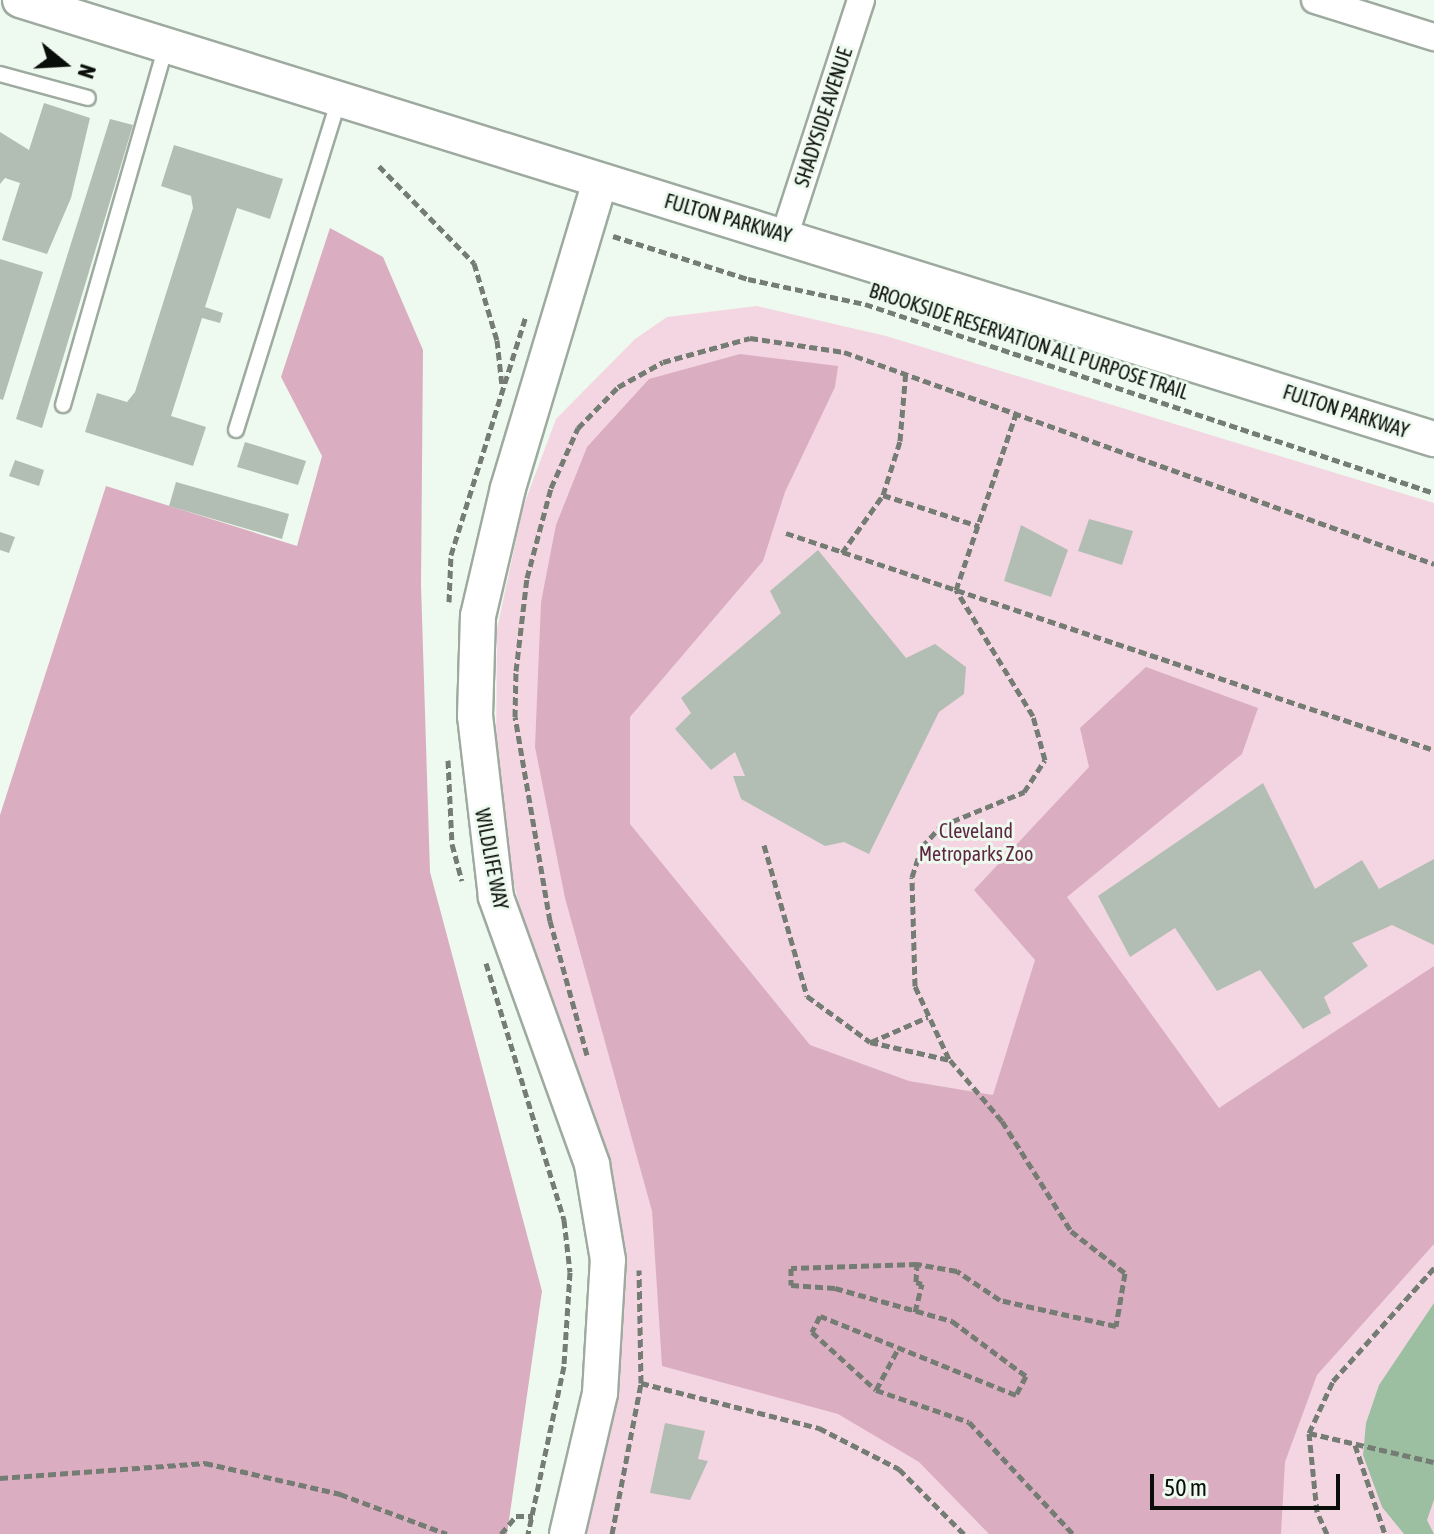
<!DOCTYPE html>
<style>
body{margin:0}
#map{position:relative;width:1434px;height:1534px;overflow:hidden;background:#eefaef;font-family:"Asap Condensed",sans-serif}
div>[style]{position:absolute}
.green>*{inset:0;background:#f4d6e2}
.forest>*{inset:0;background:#daaec0}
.water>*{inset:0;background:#9dbfa1}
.building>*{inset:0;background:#b2beb3}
.path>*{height:5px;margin-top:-2.5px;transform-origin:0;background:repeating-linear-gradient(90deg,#747c74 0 8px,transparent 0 12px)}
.roads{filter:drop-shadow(2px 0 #9eaa9f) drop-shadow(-2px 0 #9eaa9f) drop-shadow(0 2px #9eaa9f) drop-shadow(0 -2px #9eaa9f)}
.service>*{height:14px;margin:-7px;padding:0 7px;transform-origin:7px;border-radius:7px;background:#fff}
.minor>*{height:26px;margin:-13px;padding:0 13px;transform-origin:13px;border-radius:13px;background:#fff}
.tertiary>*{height:34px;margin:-17px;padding:0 17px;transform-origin:17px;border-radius:17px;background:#fff}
span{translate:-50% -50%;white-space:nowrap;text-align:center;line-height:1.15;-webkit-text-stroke:6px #eefaef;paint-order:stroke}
.street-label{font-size:20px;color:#0a0e0a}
.park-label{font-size:20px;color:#5d2742}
.north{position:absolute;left:24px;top:24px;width:80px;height:80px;-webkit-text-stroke:6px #eefaef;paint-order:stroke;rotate:108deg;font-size:22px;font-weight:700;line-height:32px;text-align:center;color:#0a0e0a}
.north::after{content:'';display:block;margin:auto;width:28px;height:36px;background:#0a0e0a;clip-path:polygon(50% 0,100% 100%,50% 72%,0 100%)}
.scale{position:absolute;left:1150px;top:1474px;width:190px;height:36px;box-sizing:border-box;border:4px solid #0a0e0a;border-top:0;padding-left:10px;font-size:24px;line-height:28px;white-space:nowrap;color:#0a0e0a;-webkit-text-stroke:6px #eefaef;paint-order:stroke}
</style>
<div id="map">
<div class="green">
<div style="clip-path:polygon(757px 306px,886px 336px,1434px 503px,1434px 1534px,585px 1534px,614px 1394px,621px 1307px,509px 864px,496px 753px,497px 629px,523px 507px,556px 419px,635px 339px,667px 317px)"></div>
</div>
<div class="forest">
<div style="clip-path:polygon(330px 228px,383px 257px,423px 350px,421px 585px,430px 872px,542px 1291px,507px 1534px,0 1534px,0 815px,106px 486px,297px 546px,322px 456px,281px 377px)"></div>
<div style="clip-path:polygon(740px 354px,838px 366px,835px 387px,785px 492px,763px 561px,630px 717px,630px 824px,810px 1045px,909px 1081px,993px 1095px,1035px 960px,974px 890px,1089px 767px,1080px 728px,1146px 667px,1258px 708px,1242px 754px,1067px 897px,1219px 1108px,1434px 966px,1434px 1244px,1317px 1375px,1285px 1462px,1281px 1534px,989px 1534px,919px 1462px,838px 1414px,662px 1366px,652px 1211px,565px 898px,535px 747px,541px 602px,556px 525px,587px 447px,649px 379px)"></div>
</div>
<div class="water">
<div style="clip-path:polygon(1434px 1303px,1434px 1500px,1427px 1520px,1434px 1534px,1404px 1534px,1382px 1507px,1363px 1455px,1366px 1423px,1379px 1385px)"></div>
</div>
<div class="building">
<div style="clip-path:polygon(44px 103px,90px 118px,71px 198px,47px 254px,2px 240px,20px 183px,5px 178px,0 184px,0 132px,29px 150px)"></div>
<div style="clip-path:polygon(110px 119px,133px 125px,42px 428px,16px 419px)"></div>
<div style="clip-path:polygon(174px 145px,283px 179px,270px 219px,237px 208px,205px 307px,223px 313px,220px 323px,202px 318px,171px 416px,206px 427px,193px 466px,85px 432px,97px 393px,127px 402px,135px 392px,193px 208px,191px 196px,161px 186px)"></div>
<div style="clip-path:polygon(0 259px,43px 272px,3px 400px,0 399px)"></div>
<div style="clip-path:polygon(245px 442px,306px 461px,298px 485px,237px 467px)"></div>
<div style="clip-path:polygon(15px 460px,44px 470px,39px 486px,9px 476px)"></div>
<div style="clip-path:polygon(176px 482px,289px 514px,282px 539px,169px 506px)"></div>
<div style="clip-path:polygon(1089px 519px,1133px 531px,1122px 565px,1078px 551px)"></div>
<div style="clip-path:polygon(1021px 525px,1068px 550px,1051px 597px,1004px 581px)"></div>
<div style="clip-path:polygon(0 532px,15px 537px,9px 553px,0 550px)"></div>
<div style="clip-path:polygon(818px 550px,906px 658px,935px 644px,966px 667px,964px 694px,939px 712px,869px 854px,844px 842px,825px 846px,741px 799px,733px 776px,745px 776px,735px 752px,711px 770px,675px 729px,691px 713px,681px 698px,781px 613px,770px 591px)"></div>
<div style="clip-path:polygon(1263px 783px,1315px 889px,1362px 860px,1379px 889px,1434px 859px,1434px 945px,1392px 925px,1352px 943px,1368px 966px,1324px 997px,1331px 1013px,1303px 1029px,1260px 970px,1217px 991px,1175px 928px,1130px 957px,1098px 896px)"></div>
<div style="clip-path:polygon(665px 1423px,705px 1431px,698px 1459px,708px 1461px,690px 1500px,650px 1493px)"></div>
</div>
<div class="path">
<div style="left:379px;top:166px;width:136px;rotate:45.6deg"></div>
<div style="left:474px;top:263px;width:80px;rotate:73.4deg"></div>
<div style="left:497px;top:340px;width:46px;rotate:83.8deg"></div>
<div style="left:613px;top:236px;width:142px;rotate:17.7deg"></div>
<div style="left:748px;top:279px;width:120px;rotate:12.1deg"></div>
<div style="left:865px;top:304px;width:600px;rotate:18.37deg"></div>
<div style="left:883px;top:495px;width:101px;rotate:17.9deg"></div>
<div style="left:786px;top:533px;width:683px;rotate:18.51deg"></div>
<div style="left:842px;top:553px;width:71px;rotate:-54.7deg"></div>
<div style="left:883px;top:495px;width:57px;rotate:-72.5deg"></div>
<div style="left:900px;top:441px;width:71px;rotate:-85.2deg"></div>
<div style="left:449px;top:602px;width:47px;rotate:-87.6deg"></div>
<div style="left:451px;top:555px;width:250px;rotate:-72.6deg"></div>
<div style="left:448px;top:760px;width:84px;rotate:87.3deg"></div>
<div style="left:452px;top:844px;width:38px;rotate:75deg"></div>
<div style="left:764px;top:845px;width:157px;rotate:74.1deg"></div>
<div style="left:807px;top:996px;width:78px;rotate:36.1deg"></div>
<div style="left:870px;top:1042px;width:82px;rotate:12.7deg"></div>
<div style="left:950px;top:1060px;width:80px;rotate:49.6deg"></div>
<div style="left:1002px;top:1121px;width:130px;rotate:57.9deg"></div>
<div style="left:1071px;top:1231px;width:68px;rotate:37.9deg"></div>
<div style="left:1125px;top:1273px;width:54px;rotate:99.6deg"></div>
<div style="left:1116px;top:1326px;width:119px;rotate:-167.4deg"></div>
<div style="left:1000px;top:1300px;width:52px;rotate:-146deg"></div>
<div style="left:957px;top:1271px;width:41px;rotate:-170.1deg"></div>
<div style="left:917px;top:1264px;width:126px;rotate:178.2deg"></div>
<div style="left:791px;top:1268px;width:17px;rotate:90deg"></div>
<div style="left:791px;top:1285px;width:44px;rotate:3.9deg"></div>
<div style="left:835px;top:1288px;width:122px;rotate:15.8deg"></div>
<div style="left:952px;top:1321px;width:92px;rotate:36.6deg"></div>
<div style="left:1026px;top:1376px;width:21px;rotate:118deg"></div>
<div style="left:1016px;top:1395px;width:211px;rotate:-158deg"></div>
<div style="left:820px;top:1316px;width:18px;rotate:117deg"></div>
<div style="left:812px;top:1332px;width:86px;rotate:42.2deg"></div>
<div style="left:876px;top:1390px;width:98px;rotate:19deg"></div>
<div style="left:969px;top:1422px;width:153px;rotate:47.1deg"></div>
<div style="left:486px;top:963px;width:269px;rotate:73.1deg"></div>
<div style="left:564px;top:1220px;width:52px;rotate:83.4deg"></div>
<div style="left:570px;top:1272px;width:94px;rotate:93.7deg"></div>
<div style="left:564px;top:1366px;width:172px;rotate:102.1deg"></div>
<div style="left:871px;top:1042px;width:62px;rotate:-23.7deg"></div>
<div style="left:587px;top:1055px;width:139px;rotate:-105.4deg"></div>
<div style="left:550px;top:921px;width:207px;rotate:-99.7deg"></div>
<div style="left:515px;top:717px;width:46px;rotate:-88.8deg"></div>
<div style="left:516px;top:671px;width:94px;rotate:-83.3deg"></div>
<div style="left:527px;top:578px;width:93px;rotate:-75.1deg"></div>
<div style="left:551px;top:488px;width:66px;rotate:-65.8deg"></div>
<div style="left:578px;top:428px;width:57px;rotate:-45.7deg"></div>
<div style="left:618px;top:387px;width:51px;rotate:-29.1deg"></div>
<div style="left:663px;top:362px;width:90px;rotate:-15.4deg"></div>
<div style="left:750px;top:338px;width:95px;rotate:8.5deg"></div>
<div style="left:844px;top:352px;width:627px;rotate:19.76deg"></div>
<div style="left:949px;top:1059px;width:81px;rotate:-115deg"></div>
<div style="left:915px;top:986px;width:109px;rotate:-91.6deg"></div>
<div style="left:912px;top:877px;width:32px;rotate:-72deg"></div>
<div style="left:922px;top:847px;width:28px;rotate:-48deg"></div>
<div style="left:941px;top:826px;width:90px;rotate:-22.3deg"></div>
<div style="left:1024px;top:792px;width:38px;rotate:-57deg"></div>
<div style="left:1045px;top:760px;width:46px;rotate:-105.3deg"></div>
<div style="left:1033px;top:716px;width:148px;rotate:-121.4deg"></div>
<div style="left:956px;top:590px;width:186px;rotate:-71.2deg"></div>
<div style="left:915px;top:1312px;width:29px;rotate:-76deg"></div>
<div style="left:922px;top:1284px;width:6px;rotate:-162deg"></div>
<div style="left:916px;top:1282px;width:18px;rotate:-87deg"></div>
<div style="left:641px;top:1383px;width:184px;rotate:14.2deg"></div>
<div style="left:819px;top:1428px;width:90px;rotate:27.1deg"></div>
<div style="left:899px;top:1469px;width:92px;rotate:45deg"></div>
<div style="left:876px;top:1390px;width:47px;rotate:-61.8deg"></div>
<div style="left:1309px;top:1433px;width:128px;rotate:13.1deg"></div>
<div style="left:1355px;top:1445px;width:94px;rotate:71.4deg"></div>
<div style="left:0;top:1478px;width:206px;rotate:-4.2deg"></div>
<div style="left:205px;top:1463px;width:139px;rotate:12.9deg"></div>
<div style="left:340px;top:1494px;width:114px;rotate:20.5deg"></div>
<div style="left:501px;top:1534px;width:23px;rotate:-50deg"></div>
<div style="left:516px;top:1516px;width:17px"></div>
<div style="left:612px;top:1534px;width:154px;rotate:-79.1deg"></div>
<div style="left:641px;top:1383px;width:113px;rotate:-91deg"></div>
<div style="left:1327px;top:1534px;width:24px;rotate:-114deg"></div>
<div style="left:1317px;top:1512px;width:79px;rotate:-95.8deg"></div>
<div style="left:1309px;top:1433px;width:57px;rotate:-65.2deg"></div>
<div style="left:1333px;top:1381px;width:152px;rotate:-48.2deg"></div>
</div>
<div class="roads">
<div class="service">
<div style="left:0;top:74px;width:91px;rotate:15.3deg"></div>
<div style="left:63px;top:405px;width:373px;rotate:-74deg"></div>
<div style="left:236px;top:430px;width:346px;rotate:-72.7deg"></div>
</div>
<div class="minor">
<div style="left:1315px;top:0;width:125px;rotate:17.3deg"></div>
<div style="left:785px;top:234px;width:246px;rotate:-72deg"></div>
</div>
<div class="tertiary">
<div style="left:20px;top:0;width:1481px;rotate:17.25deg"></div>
<div style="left:567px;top:1534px;width:145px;rotate:-76.8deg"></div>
<div style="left:600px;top:1393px;width:133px;rotate:-86.6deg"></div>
<div style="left:608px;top:1260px;width:97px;rotate:-99.5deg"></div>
<div style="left:592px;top:1164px;width:284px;rotate:-109.8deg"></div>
<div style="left:496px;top:897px;width:182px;rotate:-96.6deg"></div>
<div style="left:475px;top:716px;width:100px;rotate:-88.3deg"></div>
<div style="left:478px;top:616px;width:131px;rotate:-76.8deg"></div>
<div style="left:508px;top:488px;width:320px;rotate:-73.3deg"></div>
</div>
</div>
<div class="street-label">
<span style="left:823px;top:117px;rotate:-72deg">SHADYSIDE AVENUE</span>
<span style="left:728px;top:218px;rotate:16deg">FULTON PARKWAY</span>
<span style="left:1029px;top:341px;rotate:18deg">BROOKSIDE RESERVATION ALL PURPOSE TRAIL</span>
<span style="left:1346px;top:411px;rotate:18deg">FULTON PARKWAY</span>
<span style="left:492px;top:859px;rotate:79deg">WILDLIFE WAY</span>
</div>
<div class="park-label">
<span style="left:976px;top:842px">Cleveland<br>Metroparks Zoo</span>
</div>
<div class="north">N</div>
<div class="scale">50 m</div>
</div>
